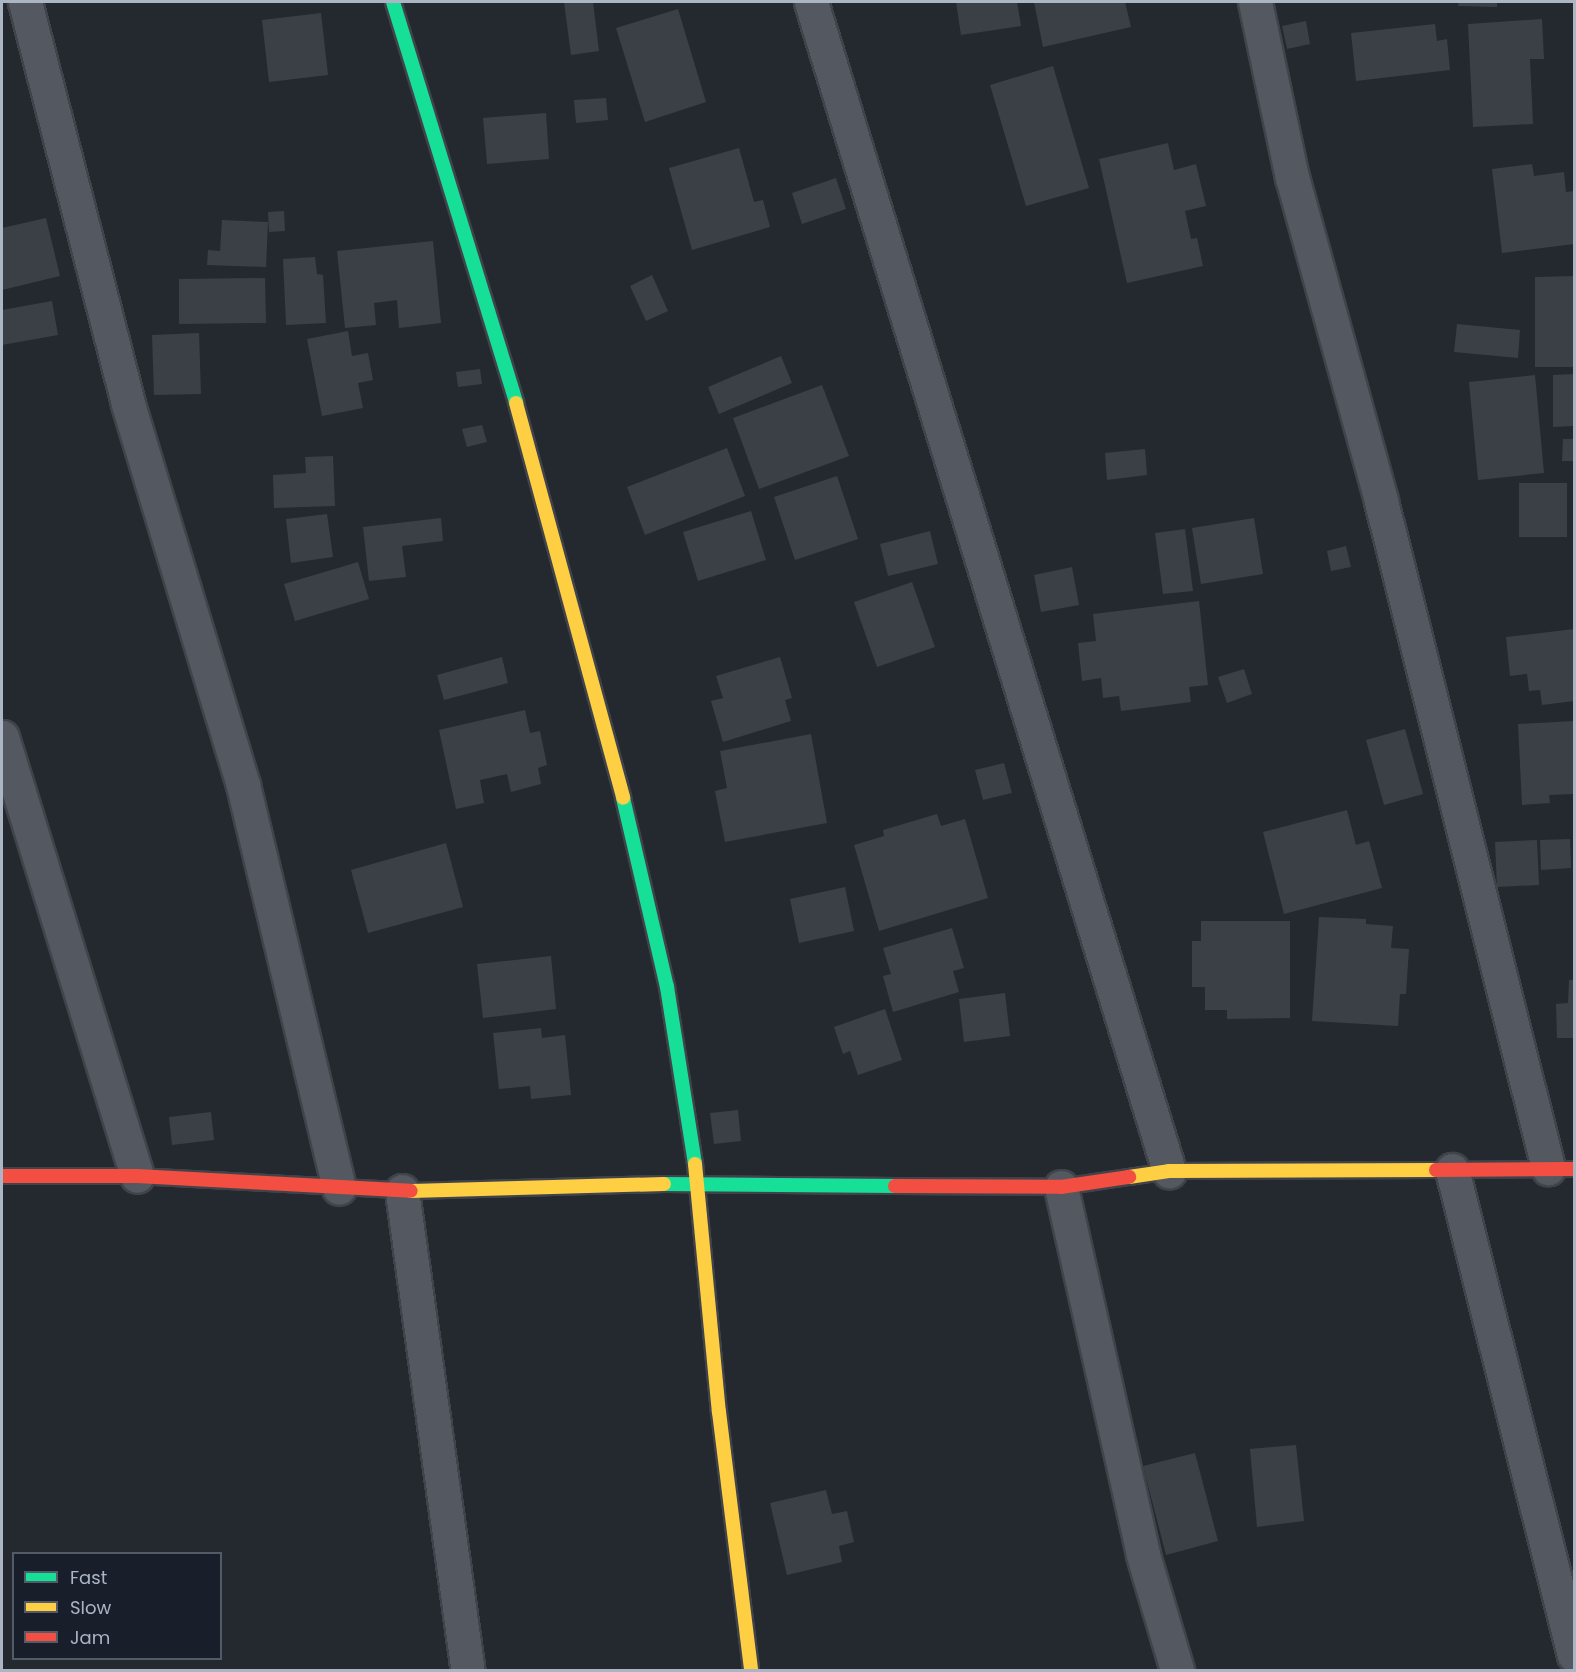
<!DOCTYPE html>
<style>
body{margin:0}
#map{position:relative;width:1576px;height:1672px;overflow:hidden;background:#242930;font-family:Poppins,sans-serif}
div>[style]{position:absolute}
.building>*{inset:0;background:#3b3f46}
.roads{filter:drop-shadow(2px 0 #40444a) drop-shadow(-2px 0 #40444a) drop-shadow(0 2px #40444a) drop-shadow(0 -2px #40444a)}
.street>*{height:33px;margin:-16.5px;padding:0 16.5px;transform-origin:16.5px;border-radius:16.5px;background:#545860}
.fast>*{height:14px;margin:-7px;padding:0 7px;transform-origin:7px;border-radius:7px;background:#16e098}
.slow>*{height:14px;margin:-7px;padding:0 7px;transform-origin:7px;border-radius:7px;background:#ffcf43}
.jam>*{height:14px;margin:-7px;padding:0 7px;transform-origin:7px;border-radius:7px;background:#f24e42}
span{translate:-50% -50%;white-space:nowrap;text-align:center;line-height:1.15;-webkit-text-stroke:5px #181f2b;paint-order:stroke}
.frame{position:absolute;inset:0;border:3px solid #acb5c4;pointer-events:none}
.legend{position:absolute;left:12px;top:1552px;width:210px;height:108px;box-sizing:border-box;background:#181f2b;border:2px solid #535b68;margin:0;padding:8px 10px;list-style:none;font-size:18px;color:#acb5c4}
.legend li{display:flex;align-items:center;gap:12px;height:30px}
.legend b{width:30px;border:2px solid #535b68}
</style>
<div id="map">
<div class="building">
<div style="clip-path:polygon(564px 2px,593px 2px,599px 51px,571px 55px)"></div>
<div style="clip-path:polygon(956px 2px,1017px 2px,1021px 26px,961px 35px)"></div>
<div style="clip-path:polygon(1034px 2px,1125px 2px,1131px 27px,1043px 47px)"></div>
<div style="clip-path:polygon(1459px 2px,1497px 2px,1497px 7px,1458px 6px)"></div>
<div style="clip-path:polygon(678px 9px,706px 102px,645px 122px,616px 28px)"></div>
<div style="clip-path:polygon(321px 13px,328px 75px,269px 82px,262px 20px)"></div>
<div style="clip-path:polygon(1542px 19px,1544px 59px,1530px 59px,1533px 124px,1473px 127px,1468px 24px)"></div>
<div style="clip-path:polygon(1306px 21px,1310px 44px,1287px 49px,1282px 26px)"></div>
<div style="clip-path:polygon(1435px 24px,1437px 41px,1447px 39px,1450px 70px,1356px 81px,1351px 33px)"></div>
<div style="clip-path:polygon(1053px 66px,1089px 188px,1026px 206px,990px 85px)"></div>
<div style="clip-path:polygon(606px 98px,608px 120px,576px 123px,574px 100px)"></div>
<div style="clip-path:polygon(546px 113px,549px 159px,487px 164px,483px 118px)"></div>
<div style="clip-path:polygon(1168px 143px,1174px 170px,1196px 164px,1206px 206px,1185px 211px,1191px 239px,1197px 238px,1203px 266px,1127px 283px,1099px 159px)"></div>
<div style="clip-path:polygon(739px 148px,754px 202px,763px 200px,770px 227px,692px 250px,669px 168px)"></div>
<div style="clip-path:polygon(1532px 164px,1534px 176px,1564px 172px,1566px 192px,1574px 191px,1574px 244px,1502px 253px,1492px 169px)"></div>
<div style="clip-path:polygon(836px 178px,846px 209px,802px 224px,792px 193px)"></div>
<div style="clip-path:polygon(284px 211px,285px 231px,269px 232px,268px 212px)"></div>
<div style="clip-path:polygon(46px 218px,60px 276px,2px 290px,2px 228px)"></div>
<div style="clip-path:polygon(222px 220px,268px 222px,266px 267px,207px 265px,208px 250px,220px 251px)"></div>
<div style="clip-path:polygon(433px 241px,441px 323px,399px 328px,397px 300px,374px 303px,376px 325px,345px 328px,337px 251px)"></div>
<div style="clip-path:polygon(315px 257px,317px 274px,323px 275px,326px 323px,286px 325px,283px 259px)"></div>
<div style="clip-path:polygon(652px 275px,668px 311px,646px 321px,630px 286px)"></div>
<div style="clip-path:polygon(1574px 276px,1574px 367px,1535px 367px,1535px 277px)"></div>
<div style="clip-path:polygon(265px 278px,266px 323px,179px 324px,179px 279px)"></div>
<div style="clip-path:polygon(52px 301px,58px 335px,2px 345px,2px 310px)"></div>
<div style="clip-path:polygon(1457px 324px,1520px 330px,1518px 358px,1454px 352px)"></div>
<div style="clip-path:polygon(348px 331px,352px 356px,368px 353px,373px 380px,358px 383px,363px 408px,322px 416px,307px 339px)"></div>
<div style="clip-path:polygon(199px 333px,201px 394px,154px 395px,152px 335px)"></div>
<div style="clip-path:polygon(781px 356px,792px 383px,719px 414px,708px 387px)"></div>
<div style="clip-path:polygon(480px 369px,482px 384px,458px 387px,456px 372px)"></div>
<div style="clip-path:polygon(1574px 374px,1574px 426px,1553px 427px,1553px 375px)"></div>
<div style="clip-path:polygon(1535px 375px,1544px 473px,1478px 480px,1469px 382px)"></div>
<div style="clip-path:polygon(822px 385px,849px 456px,759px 489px,733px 418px)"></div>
<div style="clip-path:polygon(482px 425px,487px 442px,467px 447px,462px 429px)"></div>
<div style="clip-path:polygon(1563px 439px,1574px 439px,1574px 461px,1562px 461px)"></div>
<div style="clip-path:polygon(727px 448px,745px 496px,645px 535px,627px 487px)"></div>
<div style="clip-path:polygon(1145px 449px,1147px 475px,1107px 480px,1105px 453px)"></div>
<div style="clip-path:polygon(333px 456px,335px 506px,274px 508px,273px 475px,306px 473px,305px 457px)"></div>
<div style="clip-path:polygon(837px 476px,858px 539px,795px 560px,774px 497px)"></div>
<div style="clip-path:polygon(1519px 483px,1567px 483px,1567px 537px,1519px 537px)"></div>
<div style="clip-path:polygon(751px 511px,766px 560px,698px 581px,683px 532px)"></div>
<div style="clip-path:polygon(327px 514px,333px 557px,291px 563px,286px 519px)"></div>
<div style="clip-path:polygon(441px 518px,443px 541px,402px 546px,406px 577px,369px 581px,363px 527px)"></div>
<div style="clip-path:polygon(1254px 518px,1263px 574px,1201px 584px,1192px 528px)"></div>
<div style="clip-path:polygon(1185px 529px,1193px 591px,1163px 594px,1155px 533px)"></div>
<div style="clip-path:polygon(930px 531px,938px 564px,888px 576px,880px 544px)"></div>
<div style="clip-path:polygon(1346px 546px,1351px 567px,1331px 571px,1327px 551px)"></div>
<div style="clip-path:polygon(358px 562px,369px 599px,295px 621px,284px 584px)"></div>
<div style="clip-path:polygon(1072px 567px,1079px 605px,1041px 612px,1034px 575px)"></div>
<div style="clip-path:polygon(912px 582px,935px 647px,877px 667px,854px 602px)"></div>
<div style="clip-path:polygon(1199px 601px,1208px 685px,1189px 687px,1191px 702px,1121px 711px,1119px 696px,1103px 698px,1101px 678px,1082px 681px,1078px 643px,1096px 641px,1093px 614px)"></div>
<div style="clip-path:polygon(1574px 629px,1574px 701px,1542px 705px,1540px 690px,1529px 691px,1527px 674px,1510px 676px,1506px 637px)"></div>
<div style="clip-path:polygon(502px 657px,508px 683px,444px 700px,437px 675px)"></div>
<div style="clip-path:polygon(780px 657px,792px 698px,785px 700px,791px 721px,723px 742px,711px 701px,723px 698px,716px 676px)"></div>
<div style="clip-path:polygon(1244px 669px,1252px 694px,1227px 703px,1218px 677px)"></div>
<div style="clip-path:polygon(525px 710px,530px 733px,540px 731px,547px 765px,538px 768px,541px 784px,511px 792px,507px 774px,480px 780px,484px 803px,456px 809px,439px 730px)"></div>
<div style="clip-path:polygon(1574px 721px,1574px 794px,1549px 795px,1550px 803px,1522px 805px,1518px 724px)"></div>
<div style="clip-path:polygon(1405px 729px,1423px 794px,1384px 805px,1366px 740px)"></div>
<div style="clip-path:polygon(811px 734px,827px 823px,725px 842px,715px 791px,727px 788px,720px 751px)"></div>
<div style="clip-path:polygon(1004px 763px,1012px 793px,983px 800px,975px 770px)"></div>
<div style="clip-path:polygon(1347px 810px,1356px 845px,1369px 841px,1382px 888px,1284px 914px,1263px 832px)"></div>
<div style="clip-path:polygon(937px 814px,941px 826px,965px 819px,988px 898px,879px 931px,854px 845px,884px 836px,883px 830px)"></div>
<div style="clip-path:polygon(1570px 839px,1571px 868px,1541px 870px,1540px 840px)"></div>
<div style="clip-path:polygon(1537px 840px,1539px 885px,1497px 887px,1495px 842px)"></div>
<div style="clip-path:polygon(446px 843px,463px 907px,368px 933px,351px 870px)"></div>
<div style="clip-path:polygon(845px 887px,854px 931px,799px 943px,790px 899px)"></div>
<div style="clip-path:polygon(1319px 917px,1366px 919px,1366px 924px,1393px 926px,1391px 948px,1409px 949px,1406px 994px,1400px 994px,1398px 1026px,1312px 1021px)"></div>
<div style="clip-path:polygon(1201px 921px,1290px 921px,1290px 1018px,1227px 1019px,1227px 1010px,1205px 1010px,1205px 987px,1192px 987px,1192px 941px,1201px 941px)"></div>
<div style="clip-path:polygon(952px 928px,964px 968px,953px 971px,959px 992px,893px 1012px,883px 976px,891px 974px,883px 948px)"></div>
<div style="clip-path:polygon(551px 956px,556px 1009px,483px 1018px,477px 964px)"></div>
<div style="clip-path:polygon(1569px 980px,1574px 980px,1574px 1038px,1557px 1038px,1556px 1004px,1568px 1003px)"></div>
<div style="clip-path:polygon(1005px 993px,1010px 1036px,964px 1042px,959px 999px)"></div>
<div style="clip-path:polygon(885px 1009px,902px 1060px,858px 1075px,850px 1051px,843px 1054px,834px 1027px)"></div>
<div style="clip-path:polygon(541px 1028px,542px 1038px,565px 1035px,571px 1095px,531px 1099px,530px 1086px,499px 1089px,493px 1033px)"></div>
<div style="clip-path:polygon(738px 1110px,741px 1141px,714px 1144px,710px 1113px)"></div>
<div style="clip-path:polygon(211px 1112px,214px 1140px,172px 1145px,169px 1117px)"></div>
<div style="clip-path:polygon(1296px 1445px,1304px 1521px,1257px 1527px,1250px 1449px)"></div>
<div style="clip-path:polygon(1195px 1453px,1218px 1541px,1166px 1555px,1143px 1466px)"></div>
<div style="clip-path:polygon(826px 1490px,832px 1514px,847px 1511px,854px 1542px,839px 1546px,842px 1562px,787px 1575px,770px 1503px)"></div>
</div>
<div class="roads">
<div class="street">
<div style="left:25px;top:2px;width:415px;rotate:75.6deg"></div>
<div style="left:128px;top:404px;width:398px;rotate:73.2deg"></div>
<div style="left:243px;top:785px;width:414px;rotate:76.6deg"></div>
<div style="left:811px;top:2px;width:1223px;rotate:72.97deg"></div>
<div style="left:1255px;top:2px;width:179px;rotate:78.1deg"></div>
<div style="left:1292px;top:177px;width:336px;rotate:74.6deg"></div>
<div style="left:1381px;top:501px;width:688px;rotate:75.94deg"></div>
<div style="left:2px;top:737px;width:459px;rotate:72.9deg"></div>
<div style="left:1452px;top:1170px;width:500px;rotate:75.88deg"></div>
<div style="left:1061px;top:1187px;width:377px;rotate:77.4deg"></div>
<div style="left:1143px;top:1555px;width:120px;rotate:73.5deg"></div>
<div style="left:402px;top:1191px;width:484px;rotate:82.2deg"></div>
</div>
<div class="fast">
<div style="left:393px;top:2px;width:419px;rotate:72.9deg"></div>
<div style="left:623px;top:798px;width:194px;rotate:76.9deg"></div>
<div style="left:667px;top:987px;width:179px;rotate:81deg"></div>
<div style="left:664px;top:1184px;width:231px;rotate:0.5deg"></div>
</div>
<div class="slow">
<div style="left:516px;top:403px;width:409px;rotate:74.8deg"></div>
<div style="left:695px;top:1164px;width:249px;rotate:84.5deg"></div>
<div style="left:719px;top:1412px;width:260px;rotate:82.9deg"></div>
<div style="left:1129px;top:1177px;width:40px;rotate:-8.5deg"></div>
<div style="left:1169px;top:1171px;width:267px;rotate:-0.2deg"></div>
<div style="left:411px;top:1191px;width:253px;rotate:-1.6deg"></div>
</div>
<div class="jam">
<div style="left:1436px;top:1170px;width:138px;rotate:-0.4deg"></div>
<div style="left:2px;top:1176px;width:135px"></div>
<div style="left:137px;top:1176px;width:274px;rotate:3.1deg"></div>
<div style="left:895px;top:1186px;width:166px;rotate:0.3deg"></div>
<div style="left:1061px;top:1187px;width:69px;rotate:-8.4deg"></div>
</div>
</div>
<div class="frame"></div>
<ul class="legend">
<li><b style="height:8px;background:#16e098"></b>Fast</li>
<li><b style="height:8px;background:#ffcf43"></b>Slow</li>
<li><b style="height:8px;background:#f24e42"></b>Jam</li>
</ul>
</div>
